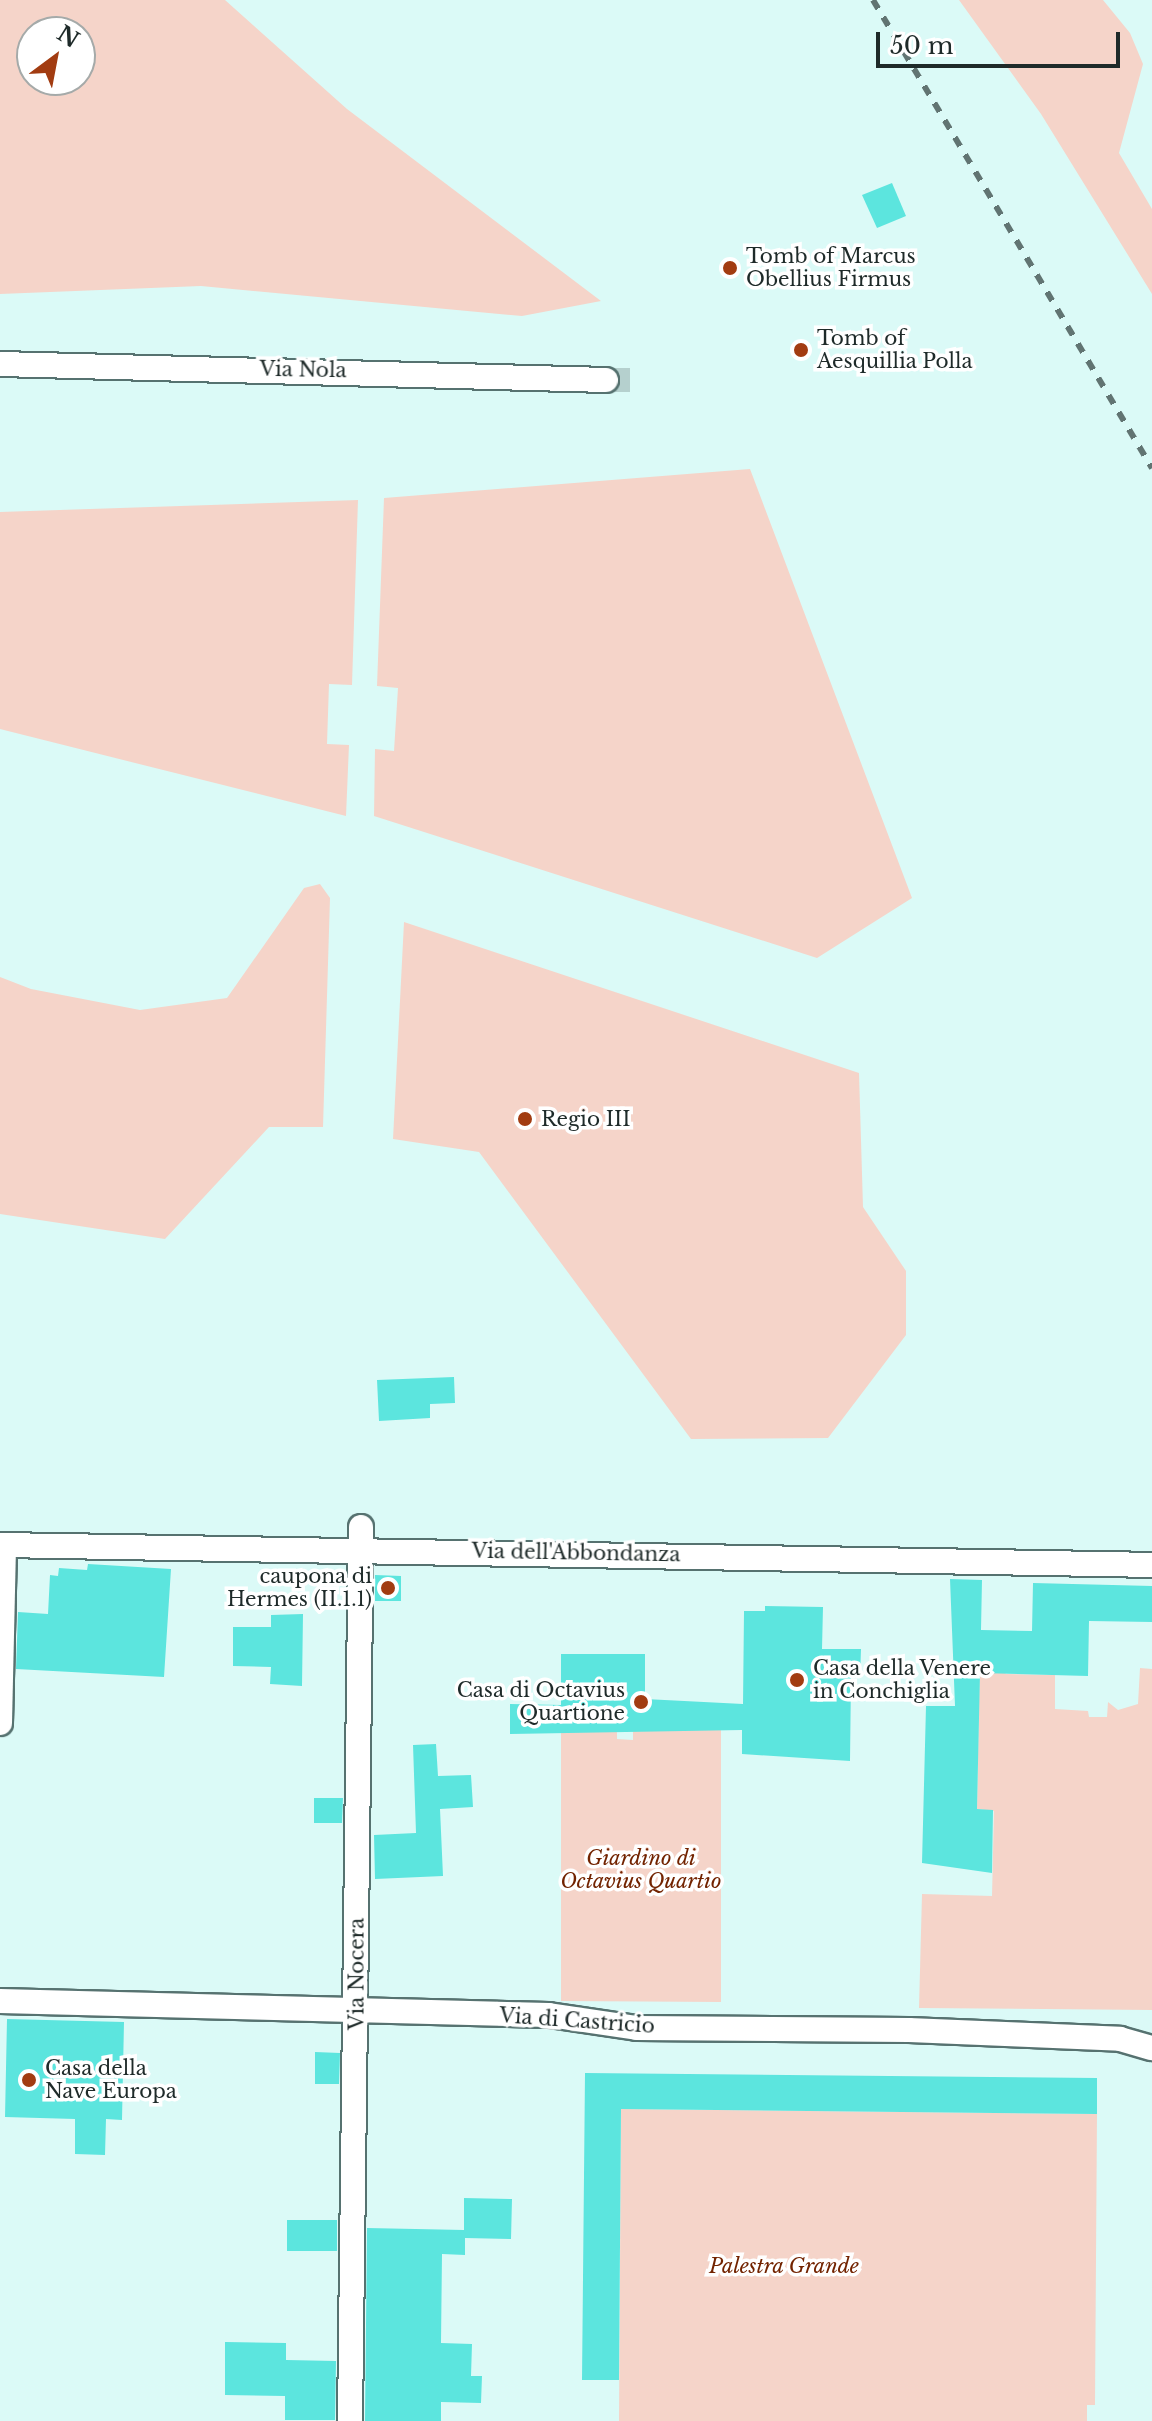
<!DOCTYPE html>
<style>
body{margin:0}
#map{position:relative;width:1152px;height:2421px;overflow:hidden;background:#dbfaf7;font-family:"Libre Baskerville",serif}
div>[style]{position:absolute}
.green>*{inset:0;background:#f5d4c9}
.building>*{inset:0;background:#5ce5de}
.pedestrian-tunnel>*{height:24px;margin-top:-12px;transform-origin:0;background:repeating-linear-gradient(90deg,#b5d0ce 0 24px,transparent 0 36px)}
.roads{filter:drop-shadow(2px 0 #567270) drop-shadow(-2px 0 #567270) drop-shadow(0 2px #567270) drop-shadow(0 -2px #567270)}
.pedestrian>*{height:24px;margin:-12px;padding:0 12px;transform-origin:12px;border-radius:12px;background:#fff}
.rail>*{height:6px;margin-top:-3px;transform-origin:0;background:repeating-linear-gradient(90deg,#617472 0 10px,transparent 0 20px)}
.dots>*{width:22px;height:22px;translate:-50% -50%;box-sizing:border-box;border:4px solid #fff;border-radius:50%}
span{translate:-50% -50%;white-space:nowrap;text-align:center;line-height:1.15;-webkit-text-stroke:7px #fff;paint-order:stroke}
.poi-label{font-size:20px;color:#1e2a29}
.left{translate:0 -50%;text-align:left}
.right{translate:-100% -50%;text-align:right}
.street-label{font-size:20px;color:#1e2a29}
.park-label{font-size:20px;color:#722300;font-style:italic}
.north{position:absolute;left:16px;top:16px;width:80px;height:80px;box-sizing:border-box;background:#fff;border:2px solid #a5aaa9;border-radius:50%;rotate:32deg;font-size:22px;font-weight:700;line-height:32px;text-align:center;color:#1e2a29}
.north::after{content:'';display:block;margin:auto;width:28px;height:36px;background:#a23c11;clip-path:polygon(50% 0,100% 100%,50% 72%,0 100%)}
.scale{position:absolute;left:876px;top:32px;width:244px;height:36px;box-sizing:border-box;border:4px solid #1e2a29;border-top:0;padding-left:10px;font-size:24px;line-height:28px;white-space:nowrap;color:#1e2a29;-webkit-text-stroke:6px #fff;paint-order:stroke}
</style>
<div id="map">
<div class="green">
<div style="clip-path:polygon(evenodd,0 0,225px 0,347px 109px,601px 301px,522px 316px,201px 286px,0 294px,0 0,32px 32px,80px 32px,80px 80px,32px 80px,32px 32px)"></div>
<div style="clip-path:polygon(959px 0,1103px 0,1130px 33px,1143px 64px,1119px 153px,1152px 209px,1152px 294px,1041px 114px)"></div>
<div style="clip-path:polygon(750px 469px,912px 898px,817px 958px,374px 816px,375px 749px,394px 751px,398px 688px,377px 686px,384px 498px)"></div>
<div style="clip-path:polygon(358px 500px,352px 685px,329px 684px,327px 744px,349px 745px,346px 816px,0 729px,0 512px)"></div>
<div style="clip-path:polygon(320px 884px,330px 898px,323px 1127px,269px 1127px,165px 1239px,0 1214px,0 977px,31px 989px,140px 1010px,227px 998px,304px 888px)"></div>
<div style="clip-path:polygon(404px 922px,859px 1073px,863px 1207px,906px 1271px,906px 1335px,828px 1438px,691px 1439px,479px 1152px,393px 1139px)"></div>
<div style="clip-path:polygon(980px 1646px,1006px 1674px,1055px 1675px,1055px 1709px,1088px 1711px,1089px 1717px,1107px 1717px,1108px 1702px,1118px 1710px,1138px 1704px,1140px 1668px,1152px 1669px,1152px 2010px,919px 2008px,922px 1894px,992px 1896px,994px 1811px,977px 1809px)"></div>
<div style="clip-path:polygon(721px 1704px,721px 2002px,561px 2001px,561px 1730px,617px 1714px,617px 1739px,633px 1740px,633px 1714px)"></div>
<div style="clip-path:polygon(621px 2109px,1097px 2114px,1095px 2405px,1087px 2405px,1087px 2421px,619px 2421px)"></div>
</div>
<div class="building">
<div style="clip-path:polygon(892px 183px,906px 216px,877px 228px,862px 195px)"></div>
<div style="clip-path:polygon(454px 1377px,455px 1403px,430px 1404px,430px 1418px,379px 1421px,377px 1380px)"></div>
<div style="clip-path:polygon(88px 1564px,171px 1569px,164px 1677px,16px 1669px,18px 1612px,48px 1614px,50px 1575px,58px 1576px,59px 1568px,87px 1570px)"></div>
<div style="clip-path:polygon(375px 1575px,401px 1576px,401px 1601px,375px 1601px)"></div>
<div style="clip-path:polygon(950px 1579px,982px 1580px,981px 1630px,1032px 1631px,1033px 1583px,1152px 1586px,1152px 1622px,1089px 1621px,1088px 1676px,980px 1673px,977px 1809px,993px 1810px,992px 1873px,922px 1863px,926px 1706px,955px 1706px)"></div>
<div style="clip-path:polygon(765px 1606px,823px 1607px,822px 1649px,861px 1649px,860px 1678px,851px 1677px,850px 1761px,742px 1754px,742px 1730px,510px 1734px,510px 1704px,561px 1705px,561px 1654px,645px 1654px,645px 1699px,743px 1704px,744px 1611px,765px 1611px)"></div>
<div style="clip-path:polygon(303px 1614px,302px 1686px,270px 1684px,271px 1667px,233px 1666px,233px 1627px,271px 1627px,271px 1615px)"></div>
<div style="clip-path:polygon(436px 1744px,438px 1776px,471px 1775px,473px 1807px,440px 1809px,443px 1876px,375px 1879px,374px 1835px,416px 1833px,413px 1745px)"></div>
<div style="clip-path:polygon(314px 1798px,343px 1798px,342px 1823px,314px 1823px)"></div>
<div style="clip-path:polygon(7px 2019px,124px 2022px,122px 2120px,106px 2119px,105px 2155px,75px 2154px,75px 2119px,5px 2117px)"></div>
<div style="clip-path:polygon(315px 2052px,340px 2053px,339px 2084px,315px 2084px)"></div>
<div style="clip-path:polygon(585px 2073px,1097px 2078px,1097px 2114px,621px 2109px,619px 2380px,582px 2380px)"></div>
<div style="clip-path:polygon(464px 2198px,512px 2199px,511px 2239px,465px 2238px,465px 2255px,442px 2254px,441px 2343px,472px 2344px,471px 2376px,482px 2376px,481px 2403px,441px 2402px,441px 2421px,365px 2421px,367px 2228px,464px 2230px)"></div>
<div style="clip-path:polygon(287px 2220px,337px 2220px,337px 2251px,287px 2251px)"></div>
<div style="clip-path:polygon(225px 2342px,286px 2343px,286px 2360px,336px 2361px,335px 2420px,285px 2420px,285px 2396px,225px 2395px)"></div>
</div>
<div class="pedestrian-tunnel">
<div style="left:606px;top:380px;width:26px"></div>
</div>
<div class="roads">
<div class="pedestrian">
<div style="left:0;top:364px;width:606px;rotate:1.51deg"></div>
<div style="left:0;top:1545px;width:1152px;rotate:0.99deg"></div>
<div style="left:0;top:1723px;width:178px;rotate:-88.7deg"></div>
<div style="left:0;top:2001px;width:549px;rotate:1.46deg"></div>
<div style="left:549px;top:2015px;width:89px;rotate:8.4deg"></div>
<div style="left:637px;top:2028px;width:272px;rotate:0.4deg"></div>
<div style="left:909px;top:2030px;width:211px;rotate:2.4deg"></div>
<div style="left:1120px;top:2039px;width:33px;rotate:16deg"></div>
<div style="left:350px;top:2421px;width:894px;rotate:-89.3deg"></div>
</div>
</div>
<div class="rail">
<div style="left:873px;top:0;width:545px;rotate:59.2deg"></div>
</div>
<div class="dots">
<div style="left:730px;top:268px;background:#a23c11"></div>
<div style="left:801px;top:350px;background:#a23c11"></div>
<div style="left:525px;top:1119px;background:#a23c11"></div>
<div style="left:388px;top:1588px;background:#a23c11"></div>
<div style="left:797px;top:1680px;background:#a23c11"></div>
<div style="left:641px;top:1702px;background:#a23c11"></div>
<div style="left:29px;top:2080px;background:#a23c11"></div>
</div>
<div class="poi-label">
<span class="left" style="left:746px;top:268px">Tomb of Marcus<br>Obellius Firmus</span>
<span class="left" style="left:817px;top:350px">Tomb of<br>Aesquillia Polla</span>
<span class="left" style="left:541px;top:1119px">Regio III</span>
<span class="right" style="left:372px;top:1588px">caupona di<br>Hermes (II.1.1)</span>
<span class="left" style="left:813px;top:1680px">Casa della Venere<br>in Conchiglia</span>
<span class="right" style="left:625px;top:1702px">Casa di Octavius<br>Quartione</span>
<span class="left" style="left:45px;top:2080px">Casa della<br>Nave Europa</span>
</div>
<div class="street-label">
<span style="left:303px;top:370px;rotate:1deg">Via Nola</span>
<span style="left:576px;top:1553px;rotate:1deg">Via dell'Abbondanza</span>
<span style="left:357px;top:1974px;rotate:-90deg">Via Nocera</span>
<span style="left:577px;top:2021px;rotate:4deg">Via di Castricio</span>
</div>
<div class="park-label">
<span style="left:641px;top:1870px">Giardino di<br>Octavius Quartio</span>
<span style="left:784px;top:2266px">Palestra Grande</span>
</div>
<div class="north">N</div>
<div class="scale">50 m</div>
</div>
